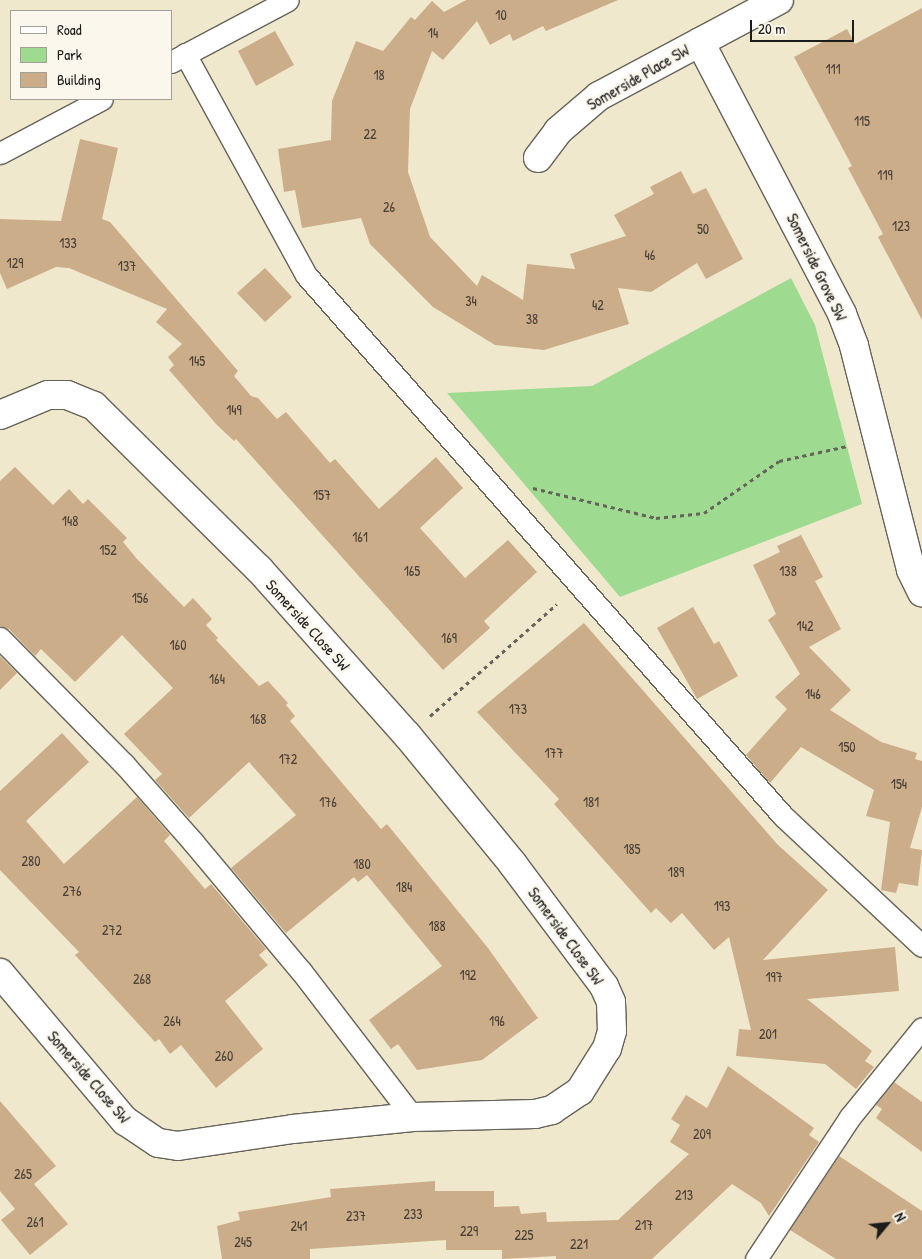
<!DOCTYPE html>
<style>
body{margin:0}
#map{position:relative;width:922px;height:1259px;overflow:hidden;background:#efe8cc;font-family:"Patrick Hand",sans-serif}
div>[style]{position:absolute}
.green>*{inset:0;background:#9edb90}
.building>*{inset:0;background:#ccad89}
.path>*{height:3px;margin-top:-1.5px;transform-origin:0;background:repeating-linear-gradient(90deg,#66635a 0 4px,transparent 0 8px)}
.roads{filter:drop-shadow(1px 0 #66635a) drop-shadow(-1px 0 #66635a) drop-shadow(0 1px #66635a) drop-shadow(0 -1px #66635a)}
.service>*{height:21px;margin:-10.5px;padding:0 10.5px;transform-origin:10.5px;border-radius:10.5px;background:#fff}
.minor>*{height:28px;margin:-14px;padding:0 14px;transform-origin:14px;border-radius:14px;background:#fff}
span{translate:-50% -50%;white-space:nowrap;text-align:center;line-height:1.15;-webkit-text-stroke:5px #fbf7ec;paint-order:stroke}
.number-label{font-size:14px;color:#484037}
.number-label span{-webkit-text-stroke-width:0}
.street-label{font-size:16px;color:#1c1c1c}
.legend{position:absolute;left:10px;top:10px;width:162px;height:90px;box-sizing:border-box;background:#fbf7ec;border:1px solid #a29f99;margin:0;padding:6px 9px;list-style:none;font-size:15px;color:#1c1c1c}
.legend li{display:flex;align-items:center;gap:10px;height:25px}
.legend b{width:25px;border:1px solid #a29f99}
.north{position:absolute;left:862px;top:1199px;width:50px;height:50px;-webkit-text-stroke:4px #fbf7ec;paint-order:stroke;rotate:62deg;font-size:14px;font-weight:700;line-height:20px;text-align:center;color:#1c1c1c}
.north::after{content:'';display:block;margin:auto;width:18px;height:22px;background:#1c1c1c;clip-path:polygon(50% 0,100% 100%,50% 72%,0 100%)}
.scale{position:absolute;left:750px;top:20px;width:104px;height:22px;box-sizing:border-box;border:2px solid #1c1c1c;border-top:0;padding-left:6px;font-size:15px;line-height:18px;white-space:nowrap;color:#1c1c1c;-webkit-text-stroke:4px #fbf7ec;paint-order:stroke}
</style>
<div id="map">
<div class="green">
<div style="clip-path:polygon(791px 278px,815px 325px,862px 504px,620px 597px,447px 393px,592px 386px)"></div>
</div>
<div class="building">
<div style="clip-path:polygon(466px 0,618px 0,546px 31px,543px 26px,513px 41px,510px 34px,490px 45px,477px 21px,443px 60px,432px 51px,410px 109px,408px 172px,430px 237px,477px 286px,482px 275px,523px 300px,527px 264px,575px 269px,570px 254px,626px 236px,614px 215px,654px 194px,650px 187px,681px 171px,693px 194px,706px 188px,743px 259px,706px 279px,697px 263px,651px 292px,618px 288px,629px 324px,544px 350px,495px 345px,433px 307px,370px 244px,361px 218px,302px 228px,295px 190px,284px 192px,278px 149px,331px 140px,332px 101px,356px 41px,383px 51px,411px 17px,415px 20px,432px 1px,444px 12px)"></div>
<div style="clip-path:polygon(922px 8px,922px 320px,878px 237px,883px 234px,848px 168px,852px 166px,794px 57px,847px 29px,855px 44px)"></div>
<div style="clip-path:polygon(275px 31px,294px 65px,256px 86px,238px 51px)"></div>
<div style="clip-path:polygon(80px 139px,118px 148px,102px 219px,110px 222px,238px 371px,234px 376px,251px 396px,258px 398px,277px 419px,286px 412px,330px 463px,335px 459px,379px 509px,436px 457px,463px 488px,420px 528px,465px 578px,508px 540px,537px 572px,484px 621px,490px 628px,443px 670px,236px 439px,234px 441px,217px 425px,169px 370px,174px 365px,168px 357px,182px 344px,156px 322px,167px 309px,69px 268px,56px 267px,7px 289px,0 273px,0 219px,61px 221px)"></div>
<div style="clip-path:polygon(265px 268px,292px 297px,265px 322px,237px 293px)"></div>
<div style="clip-path:polygon(15px 467px,53px 505px,69px 489px,83px 504px,88px 499px,127px 538px,123px 542px,137px 559px,184px 607px,193px 598px,212px 619px,206px 625px,218px 638px,216px 640px,259px 686px,268px 681px,288px 703px,286px 705px,295px 716px,290px 721px,381px 829px,387px 824px,488px 948px,538px 1018px,482px 1060px,417px 1070px,398px 1044px,391px 1049px,369px 1020px,442px 966px,367px 875px,358px 882px,354px 877px,286px 933px,231px 868px,296px 815px,249px 762px,189px 818px,155px 780px,162px 774px,124px 734px,173px 688px,122px 635px,75px 682px,41px 649px,35px 656px,9px 629px,0 626px,0 481px)"></div>
<div style="clip-path:polygon(801px 535px,823px 577px,815px 581px,841px 629px,809px 647px,851px 690px,830px 710px,881px 742px,917px 753px,915px 759px,922px 761px,922px 807px,910px 848px,922px 850px,918px 886px,899px 883px,896px 893px,881px 890px,890px 822px,866px 816px,874px 790px,801px 747px,770px 783px,746px 755px,787px 709px,775px 697px,800px 674px,768px 620px,776px 614px,753px 565px,780px 552px,777px 546px)"></div>
<div style="clip-path:polygon(693px 607px,714px 644px,719px 641px,738px 676px,697px 699px,657px 628px)"></div>
<div style="clip-path:polygon(584px 623px,778px 845px,828px 890px,763px 960px,895px 947px,899px 991px,807px 999px,872px 1051px,865px 1061px,874px 1067px,856px 1089px,825px 1064px,736px 1056px,739px 1029px,751px 1030px,729px 937px,714px 950px,682px 913px,671px 923px,656px 908px,651px 913px,554px 804px,559px 799px,477px 712px)"></div>
<div style="clip-path:polygon(0 656px,17px 673px,0 690px)"></div>
<div style="clip-path:polygon(62px 733px,89px 762px,26px 821px,64px 864px,137px 797px,170px 835px,164px 841px,205px 889px,211px 884px,266px 949px,259px 955px,268px 965px,225px 1001px,263px 1049px,216px 1088px,181px 1045px,170px 1054px,159px 1039px,155px 1042px,75px 955px,79px 952px,0 870px,0 791px)"></div>
<div style="clip-path:polygon(728px 1066px,814px 1128px,809px 1135px,819px 1142px,769px 1216px,761px 1203px,732px 1184px,652px 1259px,556px 1259px,556px 1256px,502px 1259px,502px 1250px,446px 1250px,446px 1240px,310px 1249px,310px 1259px,222px 1259px,217px 1226px,240px 1220px,238px 1212px,331px 1197px,330px 1189px,435px 1181px,435px 1191px,494px 1191px,494px 1207px,519px 1206px,521px 1214px,546px 1212px,547px 1222px,618px 1220px,689px 1154px,670px 1142px,680px 1125px,671px 1119px,686px 1095px,707px 1108px)"></div>
<div style="clip-path:polygon(894px 1082px,922px 1102px,922px 1152px,876px 1118px,882px 1109px,876px 1105px)"></div>
<div style="clip-path:polygon(0 1101px,56px 1166px,34px 1184px,68px 1224px,30px 1255px,1px 1220px,15px 1209px,0 1191px)"></div>
<div style="clip-path:polygon(839px 1156px,922px 1211px,922px 1259px,836px 1259px,790px 1230px)"></div>
</div>
<div class="path">
<div style="left:533px;top:488px;width:127px;rotate:13.7deg"></div>
<div style="left:656px;top:518px;width:48px;rotate:-5.9deg"></div>
<div style="left:704px;top:513px;width:91px;rotate:-34.7deg"></div>
<div style="left:779px;top:461px;width:70px;rotate:-12.4deg"></div>
<div style="left:430px;top:716px;width:169px;rotate:-41.4deg"></div>
</div>
<div class="roads">
<div class="service">
<div style="left:185px;top:54px;width:252px;rotate:61.3deg"></div>
<div style="left:306px;top:275px;width:721px;rotate:48.6deg"></div>
<div style="left:783px;top:816px;width:190px;rotate:43.1deg"></div>
<div style="left:171px;top:62px;width:132px;rotate:-27.9deg"></div>
<div style="left:0;top:153px;width:115px;rotate:-27.9deg"></div>
<div style="left:0;top:638px;width:177px;rotate:45.5deg"></div>
<div style="left:124px;top:764px;width:104px;rotate:48.5deg"></div>
<div style="left:193px;top:842px;width:168px;rotate:50.1deg"></div>
<div style="left:301px;top:971px;width:184px;rotate:52.5deg"></div>
<div style="left:756px;top:1259px;width:170px;rotate:-56.5deg"></div>
<div style="left:850px;top:1117px;width:114px;rotate:-51deg"></div>
</div>
<div class="minor">
<div style="left:700px;top:42px;width:307px;rotate:62.4deg"></div>
<div style="left:842px;top:314px;width:34px;rotate:69deg"></div>
<div style="left:854px;top:346px;width:231px;rotate:75.7deg"></div>
<div style="left:911px;top:570px;width:25px;rotate:64deg"></div>
<div style="left:538px;top:158px;width:34px;rotate:-53deg"></div>
<div style="left:558px;top:131px;width:54px;rotate:-40.5deg"></div>
<div style="left:599px;top:96px;width:204px;rotate:-28.1deg"></div>
<div style="left:0;top:415px;width:52px;rotate:-22.6deg"></div>
<div style="left:48px;top:395px;width:19px"></div>
<div style="left:67px;top:395px;width:29px;rotate:22deg"></div>
<div style="left:94px;top:406px;width:232px;rotate:44.7deg"></div>
<div style="left:259px;top:569px;width:222px;rotate:48.3deg"></div>
<div style="left:407px;top:735px;width:166px;rotate:50.6deg"></div>
<div style="left:512px;top:863px;width:154px;rotate:53.2deg"></div>
<div style="left:604px;top:986px;width:17px;rotate:66deg"></div>
<div style="left:611px;top:1002px;width:29px;rotate:88deg"></div>
<div style="left:612px;top:1031px;width:18px;rotate:106deg"></div>
<div style="left:607px;top:1048px;width:51px;rotate:122.1deg"></div>
<div style="left:580px;top:1091px;width:34px;rotate:146deg"></div>
<div style="left:552px;top:1110px;width:17px;rotate:167deg"></div>
<div style="left:535px;top:1114px;width:122px;rotate:178.6deg"></div>
<div style="left:413px;top:1117px;width:121px;rotate:174.3deg"></div>
<div style="left:293px;top:1129px;width:116px;rotate:171.6deg"></div>
<div style="left:178px;top:1146px;width:20px;rotate:-171deg"></div>
<div style="left:158px;top:1143px;width:40px;rotate:-146deg"></div>
<div style="left:125px;top:1121px;width:194px;rotate:-130.2deg"></div>
</div>
</div>
<div class="number-label">
<span style="left:501px;top:15px">10</span>
<span style="left:433px;top:33px">14</span>
<span style="left:833px;top:69px">111</span>
<span style="left:379px;top:75px">18</span>
<span style="left:862px;top:121px">115</span>
<span style="left:370px;top:134px">22</span>
<span style="left:885px;top:175px">119</span>
<span style="left:389px;top:207px">26</span>
<span style="left:901px;top:226px">123</span>
<span style="left:703px;top:229px">50</span>
<span style="left:68px;top:243px">133</span>
<span style="left:650px;top:255px">46</span>
<span style="left:15px;top:263px">129</span>
<span style="left:127px;top:266px">137</span>
<span style="left:471px;top:301px">34</span>
<span style="left:598px;top:305px">42</span>
<span style="left:532px;top:319px">38</span>
<span style="left:197px;top:361px">145</span>
<span style="left:234px;top:410px">149</span>
<span style="left:322px;top:495px">157</span>
<span style="left:70px;top:521px">148</span>
<span style="left:360px;top:537px">161</span>
<span style="left:108px;top:550px">152</span>
<span style="left:412px;top:571px">165</span>
<span style="left:788px;top:571px">138</span>
<span style="left:140px;top:598px">156</span>
<span style="left:805px;top:626px">142</span>
<span style="left:449px;top:638px">169</span>
<span style="left:178px;top:645px">160</span>
<span style="left:217px;top:679px">164</span>
<span style="left:813px;top:694px">146</span>
<span style="left:518px;top:709px">173</span>
<span style="left:258px;top:719px">168</span>
<span style="left:847px;top:747px">150</span>
<span style="left:554px;top:753px">177</span>
<span style="left:288px;top:759px">172</span>
<span style="left:899px;top:784px">154</span>
<span style="left:328px;top:802px">176</span>
<span style="left:591px;top:802px">181</span>
<span style="left:632px;top:849px">185</span>
<span style="left:31px;top:861px">280</span>
<span style="left:362px;top:864px">180</span>
<span style="left:676px;top:872px">189</span>
<span style="left:404px;top:887px">184</span>
<span style="left:72px;top:891px">276</span>
<span style="left:722px;top:906px">193</span>
<span style="left:437px;top:926px">188</span>
<span style="left:112px;top:930px">272</span>
<span style="left:468px;top:975px">192</span>
<span style="left:774px;top:977px">197</span>
<span style="left:142px;top:979px">268</span>
<span style="left:172px;top:1021px">264</span>
<span style="left:497px;top:1021px">196</span>
<span style="left:768px;top:1034px">201</span>
<span style="left:224px;top:1056px">260</span>
<span style="left:702px;top:1134px">209</span>
<span style="left:23px;top:1174px">265</span>
<span style="left:684px;top:1195px">213</span>
<span style="left:413px;top:1214px">233</span>
<span style="left:356px;top:1216px">237</span>
<span style="left:35px;top:1222px">261</span>
<span style="left:644px;top:1225px">217</span>
<span style="left:299px;top:1226px">241</span>
<span style="left:469px;top:1231px">229</span>
<span style="left:524px;top:1235px">225</span>
<span style="left:243px;top:1242px">245</span>
<span style="left:579px;top:1244px">221</span>
</div>
<div class="street-label">
<span style="left:638px;top:77px;rotate:-30deg">Somerside Place SW</span>
<span style="left:817px;top:267px;rotate:64deg">Somerside Grove SW</span>
<span style="left:308px;top:625px;rotate:48deg">Somerside Close SW</span>
<span style="left:566px;top:936px;rotate:54deg">Somerside Close SW</span>
<span style="left:89px;top:1077px;rotate:49deg">Somerside Close SW</span>
</div>
<ul class="legend">
<li><b style="height:6px;background:#fff"></b>Road</li>
<li><b style="height:14px;background:#9edb90"></b>Park</li>
<li><b style="height:14px;background:#ccad89"></b>Building</li>
</ul>
<div class="north">N</div>
<div class="scale">20 m</div>
</div>
